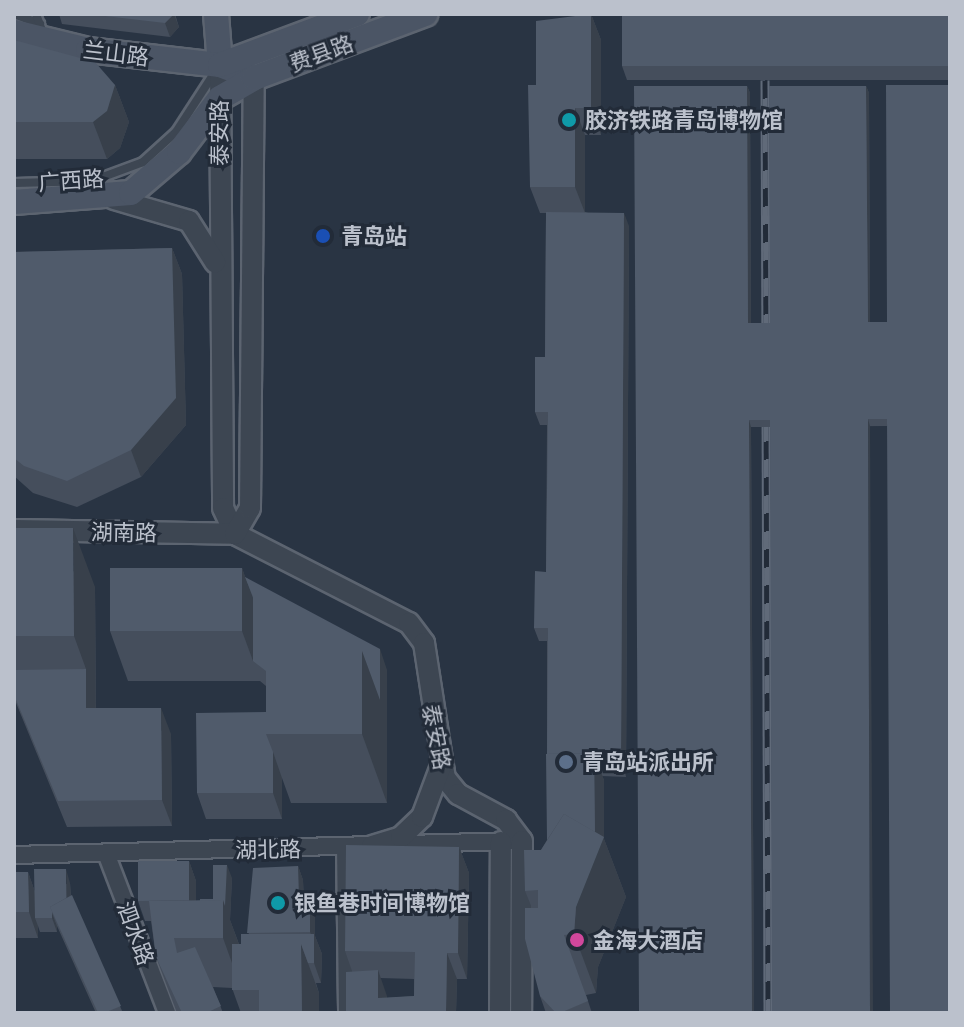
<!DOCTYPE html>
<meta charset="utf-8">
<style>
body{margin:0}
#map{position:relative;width:964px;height:1027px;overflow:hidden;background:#293443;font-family:Ubuntu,"Noto Sans SC",sans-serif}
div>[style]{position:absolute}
.roads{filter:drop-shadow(2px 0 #5c6470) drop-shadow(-2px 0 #5c6470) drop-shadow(0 2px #5c6470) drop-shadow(0 -2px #5c6470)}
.service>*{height:8px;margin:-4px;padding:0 4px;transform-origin:4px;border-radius:4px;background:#3d4652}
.minor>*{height:16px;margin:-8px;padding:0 8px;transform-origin:8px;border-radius:8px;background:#3d4652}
.tertiary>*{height:20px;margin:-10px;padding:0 10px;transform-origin:10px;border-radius:10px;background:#3d4652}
.secondary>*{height:24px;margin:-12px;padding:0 12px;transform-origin:12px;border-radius:12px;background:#4b5565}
.rail>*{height:9px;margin-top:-4.5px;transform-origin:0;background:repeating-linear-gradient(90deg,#222b38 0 18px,#606a79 0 36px);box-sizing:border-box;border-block:2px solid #606a79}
.wall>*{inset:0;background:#454e5c}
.shaded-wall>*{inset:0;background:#38404b}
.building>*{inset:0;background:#505b6b}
.dots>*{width:22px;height:22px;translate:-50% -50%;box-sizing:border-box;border:4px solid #222b38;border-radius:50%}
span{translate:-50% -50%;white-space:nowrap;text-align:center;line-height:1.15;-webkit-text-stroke:6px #222b38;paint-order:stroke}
.street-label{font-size:22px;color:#bbc1cc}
.poi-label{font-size:22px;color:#bbc1cc;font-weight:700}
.left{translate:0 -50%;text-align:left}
.frame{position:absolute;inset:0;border:16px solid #bbc1cc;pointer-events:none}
</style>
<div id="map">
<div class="roads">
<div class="service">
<div style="left:14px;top:14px;width:28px;rotate:21deg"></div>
<div style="left:36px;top:14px;width:23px;rotate:70deg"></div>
<div style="left:14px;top:183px;width:78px;rotate:-1.5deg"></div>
<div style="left:92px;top:181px;width:54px;rotate:-20.4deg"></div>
<div style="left:143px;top:162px;width:45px;rotate:-42.3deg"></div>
<div style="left:176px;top:132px;width:72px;rotate:-57deg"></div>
</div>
<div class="minor">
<div style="left:345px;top:847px;width:166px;rotate:89.3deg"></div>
<div style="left:106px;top:853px;width:171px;rotate:69.1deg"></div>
<div style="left:14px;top:855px;width:498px;rotate:-1.6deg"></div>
</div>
<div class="tertiary">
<div style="left:220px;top:65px;width:443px;rotate:89.6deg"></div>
<div style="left:223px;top:508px;width:29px;rotate:65deg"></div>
<div style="left:235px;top:534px;width:195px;rotate:27.1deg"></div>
<div style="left:409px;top:623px;width:25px;rotate:53deg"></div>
<div style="left:424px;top:643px;width:137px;rotate:81.2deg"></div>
<div style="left:445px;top:778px;width:21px;rotate:51deg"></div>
<div style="left:458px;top:794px;width:55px;rotate:28.4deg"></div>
<div style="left:506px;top:820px;width:26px;rotate:53deg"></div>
<div style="left:522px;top:841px;width:172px;rotate:90.3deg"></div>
<div style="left:114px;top:199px;width:78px;rotate:16.3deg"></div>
<div style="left:189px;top:221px;width:49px;rotate:57.6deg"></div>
<div style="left:14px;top:530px;width:221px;rotate:1deg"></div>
<div style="left:235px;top:534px;width:30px;rotate:-60deg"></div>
<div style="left:250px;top:508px;width:430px;rotate:-89.5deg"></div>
<div style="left:372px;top:846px;width:30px;rotate:-17deg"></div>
<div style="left:401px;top:837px;width:29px;rotate:-44deg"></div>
<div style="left:422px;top:817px;width:54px;rotate:-69.6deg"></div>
<div style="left:500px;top:1013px;width:171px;rotate:-89.7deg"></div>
</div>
<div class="secondary">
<div style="left:216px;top:14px;width:51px;rotate:85.5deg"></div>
<div style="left:14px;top:32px;width:76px;rotate:13.7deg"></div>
<div style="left:88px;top:50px;width:133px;rotate:6.5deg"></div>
<div style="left:220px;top:65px;width:36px;rotate:21deg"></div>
<div style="left:220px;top:65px;width:146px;rotate:-20.4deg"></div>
<div style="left:14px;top:202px;width:117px;rotate:-4.4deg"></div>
<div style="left:131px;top:193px;width:63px;rotate:-40.5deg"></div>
<div style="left:179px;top:152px;width:68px;rotate:-52.8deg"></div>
<div style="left:220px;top:98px;width:39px;rotate:-30deg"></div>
<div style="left:254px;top:78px;width:183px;rotate:-20.5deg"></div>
</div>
</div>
<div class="rail">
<div style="left:765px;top:80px;width:265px;rotate:89.8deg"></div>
<div style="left:766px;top:405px;width:608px;rotate:89.81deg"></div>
</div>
<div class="wall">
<div style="clip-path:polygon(59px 14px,175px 14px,179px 27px,170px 37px,62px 24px)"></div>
<div style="clip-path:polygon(591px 14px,601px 40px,601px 135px,585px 135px,585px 212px,629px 226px,626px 777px,602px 776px,604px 780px,604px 839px,626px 897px,598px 967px,596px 993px,586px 995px,592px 1013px,546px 1013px,540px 996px,532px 908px,525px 891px,541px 850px,547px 840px,547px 641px,539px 641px,534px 628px,546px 572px,547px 425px,540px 425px,535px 412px,545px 357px,546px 213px,540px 213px,530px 187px,536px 85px)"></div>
<div style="clip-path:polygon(950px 14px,950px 80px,627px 80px,622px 66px)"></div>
<div style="clip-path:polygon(14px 40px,115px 85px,129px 122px,120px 148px,107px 159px,14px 159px)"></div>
<div style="clip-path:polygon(747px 86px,750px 93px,751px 323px,770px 323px,866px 86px,869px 93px,870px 322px,887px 322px,887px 426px,751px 427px,754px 1013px,639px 1013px)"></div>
<div style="clip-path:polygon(172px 248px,182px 274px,186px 425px,141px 477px,77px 507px,33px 493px,14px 476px,14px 252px)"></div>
<div style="clip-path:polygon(14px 528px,95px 587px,96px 708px,171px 734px,172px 826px,67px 827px,14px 698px)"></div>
<div style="clip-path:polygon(242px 568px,245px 577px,387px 670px,387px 803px,291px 803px,282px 778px,282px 819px,206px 819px,197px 793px,266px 712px,266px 686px,260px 681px,128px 681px,110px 631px)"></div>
<div style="clip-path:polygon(evenodd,459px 847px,469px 873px,467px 979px,457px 979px,456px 1013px,346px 1013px,352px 971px,345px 951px,459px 847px,380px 978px,414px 979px,414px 996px,387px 998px,380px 978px)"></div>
<div style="clip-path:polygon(189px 861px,196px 881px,196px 901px,213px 899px,232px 878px,230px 920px,239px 944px,241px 944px,298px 866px,303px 880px,304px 903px,310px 903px,315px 917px,315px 936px,322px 954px,321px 983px,316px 983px,319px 993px,319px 1013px,241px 1013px,232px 988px,213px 987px,223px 1013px,177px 1013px,156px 957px,151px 921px,145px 921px,138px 901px)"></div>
<div style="clip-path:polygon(14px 872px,28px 872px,35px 892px,70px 883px,71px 896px,123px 1013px,96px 1013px,57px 926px,57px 932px,40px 932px,38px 926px,38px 938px,14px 938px)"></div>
</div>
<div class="shaded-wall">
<div style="clip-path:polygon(174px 14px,179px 27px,170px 37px,165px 23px)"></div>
<div style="clip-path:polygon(591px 14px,601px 40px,601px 135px,591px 108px)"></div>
<div style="clip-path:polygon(115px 85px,129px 122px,120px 148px,107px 159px,93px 122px)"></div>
<div style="clip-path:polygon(747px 86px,750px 93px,751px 330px,748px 323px)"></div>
<div style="clip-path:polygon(866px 86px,869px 93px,870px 329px,868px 322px)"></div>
<div style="clip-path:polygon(575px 108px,585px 135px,585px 213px,575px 187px)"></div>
<div style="clip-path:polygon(624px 213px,629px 226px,626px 777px,621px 763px)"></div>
<div style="clip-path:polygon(172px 248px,182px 274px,186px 425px,141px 477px,131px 450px)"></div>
<div style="clip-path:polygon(868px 419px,870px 426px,873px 1013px,870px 1013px)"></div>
<div style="clip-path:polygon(749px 420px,751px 427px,754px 1013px,752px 1013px)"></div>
<div style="clip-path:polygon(73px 528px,95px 587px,96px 735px,86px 708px,86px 669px,74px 636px)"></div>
<div style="clip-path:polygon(242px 568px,260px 617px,253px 661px,242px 631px)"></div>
<div style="clip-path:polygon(380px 649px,387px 670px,387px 803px,362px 734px,362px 651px)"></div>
<div style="clip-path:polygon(161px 708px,171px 734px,172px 826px,162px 800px)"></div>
<div style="clip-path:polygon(273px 752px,282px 778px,282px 819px,273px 793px)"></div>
<div style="clip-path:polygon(594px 753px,604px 780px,604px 839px,626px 897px,598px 967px,596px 993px,574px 934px,576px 907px,595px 841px)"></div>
<div style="clip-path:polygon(459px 847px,469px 873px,467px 979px,458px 953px)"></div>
<div style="clip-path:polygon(189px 861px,196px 881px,196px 920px,189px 900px)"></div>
<div style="clip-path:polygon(227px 865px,232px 878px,230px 920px,241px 950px,241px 988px,223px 938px,223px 900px)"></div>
<div style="clip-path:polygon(298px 866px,303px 880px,304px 917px,299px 904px)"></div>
<div style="clip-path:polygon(66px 869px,70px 883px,72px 920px,67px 906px)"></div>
<div style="clip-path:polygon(28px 872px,37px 898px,35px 918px,38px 926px,38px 938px,29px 912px)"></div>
<div style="clip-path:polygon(310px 903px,315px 917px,315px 936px,322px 954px,321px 983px,314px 963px,314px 943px,310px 932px)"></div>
<div style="clip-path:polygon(52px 913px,57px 926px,57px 932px,52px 918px)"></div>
<div style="clip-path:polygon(301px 944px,319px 993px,319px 1013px,302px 1013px)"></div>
<div style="clip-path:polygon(447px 953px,457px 979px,456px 1013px,446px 1013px)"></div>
<div style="clip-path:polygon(378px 970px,387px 996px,387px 1013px,378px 998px)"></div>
</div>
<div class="building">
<div style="clip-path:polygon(88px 14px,174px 14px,165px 23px)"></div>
<div style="clip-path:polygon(591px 14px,591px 108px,575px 108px,575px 187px,530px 187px,528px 85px,536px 85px,536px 21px)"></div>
<div style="clip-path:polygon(622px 14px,950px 14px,950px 66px,622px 66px)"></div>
<div style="clip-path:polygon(14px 40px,95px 62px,115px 85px,107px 111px,93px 122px,14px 122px)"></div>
<div style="clip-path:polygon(886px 85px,950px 85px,950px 1013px,890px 1013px,887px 419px,868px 419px,870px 1013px,772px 1013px,770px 420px,749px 420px,752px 1013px,639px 1013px,634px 86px,747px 86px,748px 323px,770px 323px,769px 86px,866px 86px,868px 322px,887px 322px)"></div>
<div style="clip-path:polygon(546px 212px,624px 213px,621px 763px,597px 763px,594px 753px,547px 754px,548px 628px,534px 628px,535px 571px,546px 572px,548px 412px,535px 412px,535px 357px,545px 357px)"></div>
<div style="clip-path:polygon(172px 248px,176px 398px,131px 450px,67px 481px,24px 466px,14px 458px,14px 252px)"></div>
<div style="clip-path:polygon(14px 528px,73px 528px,74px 636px,14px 636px)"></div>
<div style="clip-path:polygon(110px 568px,242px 568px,242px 631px,110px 631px)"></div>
<div style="clip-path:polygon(245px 577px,380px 649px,380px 700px,362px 651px,266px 651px,266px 671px,253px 661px,253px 597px)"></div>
<div style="clip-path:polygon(266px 651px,362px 651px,362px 734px,266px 734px)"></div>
<div style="clip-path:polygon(86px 669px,86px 708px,161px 708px,162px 800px,58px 801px,14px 695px,14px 670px)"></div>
<div style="clip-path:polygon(266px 712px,266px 734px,273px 752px,273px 793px,197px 793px,196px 713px)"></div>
<div style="clip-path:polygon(594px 753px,595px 832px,564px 814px,547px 840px,546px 754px)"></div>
<div style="clip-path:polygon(564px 814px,604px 837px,576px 907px,574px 934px,564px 935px,588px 1001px,560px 1013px,556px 1013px,540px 996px,525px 939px,525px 908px,538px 908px,538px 890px,525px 891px,524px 850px,541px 850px)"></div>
<div style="clip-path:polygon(346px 845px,459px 847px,458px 953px,447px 953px,446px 1013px,346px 1013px,346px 972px,378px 970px,378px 998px,414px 996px,415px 952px,345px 951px)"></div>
<div style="clip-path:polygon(138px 861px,189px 861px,189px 900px,138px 901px)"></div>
<div style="clip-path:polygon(213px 865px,227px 865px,225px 906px,223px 900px,200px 901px,200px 899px,213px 899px)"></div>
<div style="clip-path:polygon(298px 866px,299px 904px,310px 903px,310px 932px,247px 933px,253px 868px)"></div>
<div style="clip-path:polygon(34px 869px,66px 869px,66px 898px,50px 907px,52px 911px,52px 918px,35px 918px)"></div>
<div style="clip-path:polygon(14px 872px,28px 872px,29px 912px,14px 912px)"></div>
<div style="clip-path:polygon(72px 895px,121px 1006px,104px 1013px,98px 1013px,50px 907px)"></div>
<div style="clip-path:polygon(223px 900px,223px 938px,174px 938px,177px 953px,195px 947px,221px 1006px,206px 1013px,182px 1013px,156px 957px,149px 901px)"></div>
<div style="clip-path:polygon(241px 934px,314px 934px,314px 963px,308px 963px,301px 944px,241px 944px)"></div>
<div style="clip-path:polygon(232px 944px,301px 944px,302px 1013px,259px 1013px,259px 990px,232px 990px)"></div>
</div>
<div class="dots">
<div style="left:569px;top:120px;background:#0f9aa8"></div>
<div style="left:323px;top:236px;background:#1a4fb4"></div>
<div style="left:566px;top:762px;background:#5c6f8a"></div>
<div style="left:278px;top:903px;background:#0f9aa8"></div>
<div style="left:577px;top:940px;background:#d1479c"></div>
</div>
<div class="street-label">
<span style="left:116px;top:53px;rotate:7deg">兰山路</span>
<span style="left:321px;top:53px;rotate:-20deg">费县路</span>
<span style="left:219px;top:133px;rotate:-90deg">泰安路</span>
<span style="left:71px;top:180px;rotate:-4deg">广西路</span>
<span style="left:124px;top:532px;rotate:1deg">湖南路</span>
<span style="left:437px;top:737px;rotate:79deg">泰安路</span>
<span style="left:268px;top:849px;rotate:-1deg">湖北路</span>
<span style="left:136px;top:933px;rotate:70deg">泗水路</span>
</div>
<div class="poi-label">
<span class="left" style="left:585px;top:120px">胶济铁路青岛博物馆</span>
<span class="left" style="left:341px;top:236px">青岛站</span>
<span class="left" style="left:582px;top:762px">青岛站派出所</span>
<span class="left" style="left:294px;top:903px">银鱼巷时间博物馆</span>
<span class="left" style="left:593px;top:940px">金海大酒店</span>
</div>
<div class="frame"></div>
</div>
